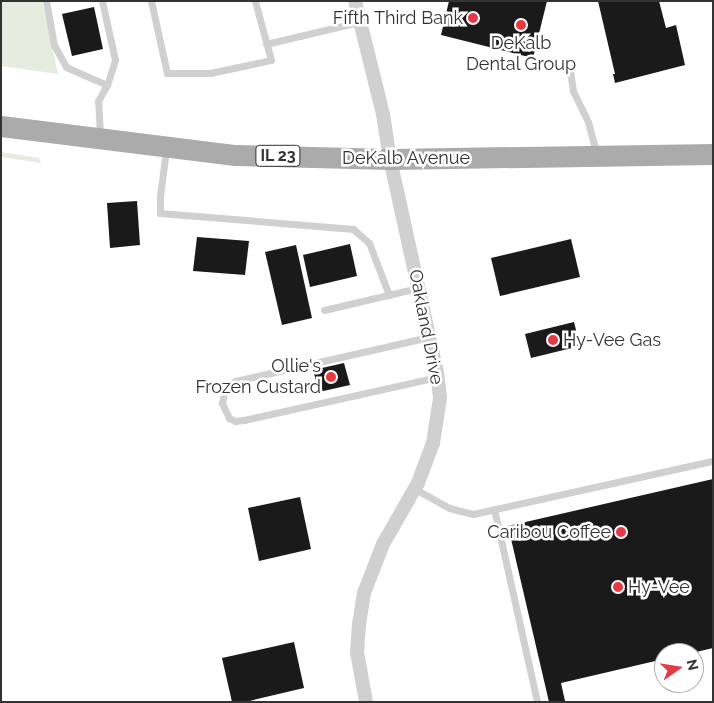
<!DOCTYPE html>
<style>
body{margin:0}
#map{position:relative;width:714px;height:703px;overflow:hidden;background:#fff;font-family:Raleway,sans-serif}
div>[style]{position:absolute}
.green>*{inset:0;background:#e6ecdf}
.building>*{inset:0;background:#1a1a1a}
.lane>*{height:7px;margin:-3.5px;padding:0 3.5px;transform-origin:3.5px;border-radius:3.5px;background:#d0d0d0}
.street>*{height:14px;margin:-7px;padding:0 7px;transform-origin:7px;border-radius:7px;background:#d0d0d0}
.primary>*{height:21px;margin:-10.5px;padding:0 10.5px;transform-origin:10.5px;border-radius:10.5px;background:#ababab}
.dots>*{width:14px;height:14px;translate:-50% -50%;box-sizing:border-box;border:2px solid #fff;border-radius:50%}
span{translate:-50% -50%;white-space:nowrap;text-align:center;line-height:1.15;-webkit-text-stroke:5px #fff;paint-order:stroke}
.shield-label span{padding:1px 4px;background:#fff;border:1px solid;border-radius:4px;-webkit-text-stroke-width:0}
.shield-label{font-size:16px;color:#333;font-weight:700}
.poi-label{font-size:18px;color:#333}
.right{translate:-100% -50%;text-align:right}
.left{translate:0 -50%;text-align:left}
.street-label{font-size:18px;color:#333}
.frame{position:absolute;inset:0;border:2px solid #333;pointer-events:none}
.north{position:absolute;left:654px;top:643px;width:50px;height:50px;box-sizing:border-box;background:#fff;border:1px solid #adadad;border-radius:50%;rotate:77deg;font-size:14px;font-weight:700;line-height:20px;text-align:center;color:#333}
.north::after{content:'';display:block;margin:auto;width:18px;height:22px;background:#e63946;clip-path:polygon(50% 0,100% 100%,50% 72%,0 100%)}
</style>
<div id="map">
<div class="green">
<div style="clip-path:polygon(1px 1px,42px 1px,58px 74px,1px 66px)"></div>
<div style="clip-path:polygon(1px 152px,39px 158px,41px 163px,1px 157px)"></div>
</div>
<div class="building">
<div style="clip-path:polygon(449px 1px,547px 1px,533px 58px,441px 35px)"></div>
<div style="clip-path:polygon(598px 1px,659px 1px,666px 28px,676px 25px,685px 65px,615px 83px,613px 74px,615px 74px)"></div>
<div style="clip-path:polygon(94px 7px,103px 49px,72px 56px,62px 14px)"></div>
<div style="clip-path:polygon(137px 201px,140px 245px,110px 248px,107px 203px)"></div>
<div style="clip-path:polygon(197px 237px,249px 241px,245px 275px,193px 271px)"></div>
<div style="clip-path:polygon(571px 239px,580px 277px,500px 296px,491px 258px)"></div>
<div style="clip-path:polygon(350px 244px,357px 276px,310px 287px,303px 255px)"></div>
<div style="clip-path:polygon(296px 245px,312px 318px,282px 325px,265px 252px)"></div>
<div style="clip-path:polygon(574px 322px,580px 346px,531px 358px,525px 334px)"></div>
<div style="clip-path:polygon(344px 363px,350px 385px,319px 392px,313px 370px)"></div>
<div style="clip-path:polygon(713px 479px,713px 648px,692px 653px,664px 653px,664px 659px,561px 683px,565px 701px,549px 702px,508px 526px)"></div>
<div style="clip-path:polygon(300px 497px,311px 549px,259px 561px,248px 508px)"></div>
<div style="clip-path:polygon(294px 642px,304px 688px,245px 702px,232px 702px,222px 658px)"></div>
</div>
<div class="lane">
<div style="left:46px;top:1px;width:45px;rotate:79.7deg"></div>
<div style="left:54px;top:45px;width:25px;rotate:61deg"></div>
<div style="left:66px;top:67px;width:45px;rotate:23.7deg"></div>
<div style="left:151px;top:1px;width:74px;rotate:77.5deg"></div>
<div style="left:167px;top:73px;width:43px"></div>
<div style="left:210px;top:73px;width:62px;rotate:-12deg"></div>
<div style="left:271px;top:60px;width:61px;rotate:-105.2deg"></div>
<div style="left:266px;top:44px;width:96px;rotate:-13.3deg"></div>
<div style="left:570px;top:70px;width:21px;rotate:82deg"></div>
<div style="left:573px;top:91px;width:34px;rotate:64deg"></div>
<div style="left:588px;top:122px;width:31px;rotate:75deg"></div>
<div style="left:100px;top:135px;width:34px;rotate:-93deg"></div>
<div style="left:98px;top:101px;width:18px;rotate:-61deg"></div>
<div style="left:107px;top:85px;width:26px;rotate:-72deg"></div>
<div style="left:115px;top:60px;width:60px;rotate:-102.4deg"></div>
<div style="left:166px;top:150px;width:46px;rotate:97.4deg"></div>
<div style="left:160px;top:196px;width:17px;rotate:90deg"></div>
<div style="left:160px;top:213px;width:194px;rotate:4.7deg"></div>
<div style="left:353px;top:229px;width:21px;rotate:41deg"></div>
<div style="left:369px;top:243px;width:56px;rotate:69deg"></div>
<div style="left:324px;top:310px;width:97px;rotate:-13.2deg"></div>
<div style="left:429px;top:337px;width:199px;rotate:167.2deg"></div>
<div style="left:235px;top:381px;width:13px;rotate:138deg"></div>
<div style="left:225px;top:390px;width:13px;rotate:103deg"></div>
<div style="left:222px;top:403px;width:17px;rotate:65deg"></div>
<div style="left:229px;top:418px;width:7px;rotate:27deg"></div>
<div style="left:235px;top:421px;width:9px;rotate:-6deg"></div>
<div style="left:244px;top:420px;width:199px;rotate:-12.5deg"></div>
<div style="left:415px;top:489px;width:39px;rotate:29deg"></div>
<div style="left:449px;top:508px;width:25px;rotate:14deg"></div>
<div style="left:473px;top:514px;width:246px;rotate:-12.5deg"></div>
<div style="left:494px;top:509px;width:198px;rotate:77.4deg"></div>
</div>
<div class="street">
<div style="left:355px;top:1px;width:116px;rotate:76.1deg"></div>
<div style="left:383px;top:114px;width:46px;rotate:81.2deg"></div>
<div style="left:390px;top:159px;width:219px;rotate:77.6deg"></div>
<div style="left:437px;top:373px;width:25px;rotate:83deg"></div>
<div style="left:440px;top:398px;width:46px;rotate:98.8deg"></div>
<div style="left:433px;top:443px;width:43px;rotate:110.6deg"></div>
<div style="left:418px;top:483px;width:70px;rotate:119.8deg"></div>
<div style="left:383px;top:544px;width:53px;rotate:111.2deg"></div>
<div style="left:364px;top:593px;width:31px;rotate:99deg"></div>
<div style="left:359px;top:624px;width:28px;rotate:94deg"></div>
<div style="left:357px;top:652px;width:51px;rotate:79.8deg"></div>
</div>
<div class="primary">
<div style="left:1px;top:126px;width:236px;rotate:7.1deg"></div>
<div style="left:235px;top:155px;width:155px;rotate:1.5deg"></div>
<div style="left:390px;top:159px;width:323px;rotate:-0.9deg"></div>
</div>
<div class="dots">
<div style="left:473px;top:18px;background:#e63946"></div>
<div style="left:521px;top:25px;background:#e63946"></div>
<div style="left:553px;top:340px;background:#e63946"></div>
<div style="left:331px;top:377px;background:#e63946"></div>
<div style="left:621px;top:532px;background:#e63946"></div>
<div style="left:618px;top:587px;background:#e63946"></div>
</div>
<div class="shield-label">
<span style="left:278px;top:156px">IL 23</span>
</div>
<div class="poi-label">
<span class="right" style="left:463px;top:18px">Fifth Third Bank</span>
<span style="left:521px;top:54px">DeKalb<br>Dental Group</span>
<span class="left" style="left:563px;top:340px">Hy-Vee Gas</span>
<span class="right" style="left:321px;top:377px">Ollie's<br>Frozen Custard</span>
<span class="right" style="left:611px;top:532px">Caribou Coffee</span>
<span class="left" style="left:628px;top:587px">Hy-Vee</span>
</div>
<div class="street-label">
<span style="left:406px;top:158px">DeKalb Avenue</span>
<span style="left:426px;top:327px;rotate:79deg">Oakland Drive</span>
</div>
<div class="frame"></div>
<div class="north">N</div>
</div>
